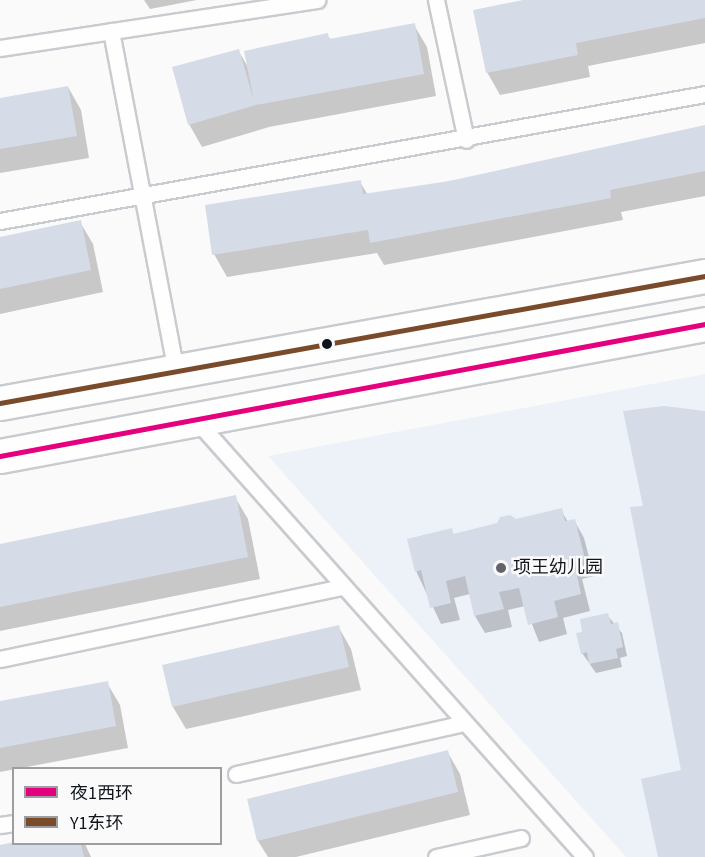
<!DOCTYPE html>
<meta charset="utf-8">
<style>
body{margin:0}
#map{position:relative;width:705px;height:857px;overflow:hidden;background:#fafafa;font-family:"Source Sans 3","Noto Sans SC",sans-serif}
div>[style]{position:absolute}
.built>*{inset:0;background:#edf1f8}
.shadow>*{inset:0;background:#0003}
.building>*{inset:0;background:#d6dce7}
.roads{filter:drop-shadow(2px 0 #c8cbcf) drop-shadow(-2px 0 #c8cbcf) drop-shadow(0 2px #c8cbcf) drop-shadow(0 -2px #c8cbcf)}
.lane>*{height:15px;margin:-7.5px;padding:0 7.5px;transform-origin:7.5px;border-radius:7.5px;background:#fefefe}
.secondary>*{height:33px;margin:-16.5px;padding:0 16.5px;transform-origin:16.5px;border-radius:16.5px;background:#fefefe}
.bus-1>*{height:4.5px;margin:-2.25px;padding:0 2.25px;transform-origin:2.25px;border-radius:2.25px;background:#e5007d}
.bus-2>*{height:4.5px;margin:-2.25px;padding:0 2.25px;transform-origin:2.25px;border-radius:2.25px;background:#7a4b2a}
.dots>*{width:16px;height:16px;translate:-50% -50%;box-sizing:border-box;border:3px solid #fafafa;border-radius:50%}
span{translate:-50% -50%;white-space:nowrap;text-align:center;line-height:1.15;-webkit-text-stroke:5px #fafafa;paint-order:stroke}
.poi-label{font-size:18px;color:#10141c}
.left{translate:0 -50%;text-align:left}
.legend{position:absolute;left:12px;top:767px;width:210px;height:78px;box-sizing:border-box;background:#fafafa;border:2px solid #9c9ea1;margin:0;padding:8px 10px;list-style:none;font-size:18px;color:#10141c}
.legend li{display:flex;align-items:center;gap:12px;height:30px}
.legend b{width:30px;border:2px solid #9c9ea1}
</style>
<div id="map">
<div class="built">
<div style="clip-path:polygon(705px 374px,705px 857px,626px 857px,268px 456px)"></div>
</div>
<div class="shadow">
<div style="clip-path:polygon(144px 0,197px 0,150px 9px)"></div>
<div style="clip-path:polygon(531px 0,705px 0,705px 43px,588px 66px,590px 77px,500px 95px,487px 72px)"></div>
<div style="clip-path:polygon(414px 25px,427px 47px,436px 96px,269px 127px,202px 147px,189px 124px,238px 50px,249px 69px,327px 35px,331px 40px)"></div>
<div style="clip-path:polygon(68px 87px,81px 110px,89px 158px,0 173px,0 99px)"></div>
<div style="clip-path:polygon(705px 127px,705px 196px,621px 212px,623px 220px,384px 265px,377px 253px,227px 277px,214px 254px,360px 182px,368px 195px,449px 182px)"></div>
<div style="clip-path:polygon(80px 222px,93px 244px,103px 292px,0 314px,0 239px)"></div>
<div style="clip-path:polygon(235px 497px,248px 519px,260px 579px,0 631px,0 545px)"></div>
<div style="clip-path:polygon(561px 510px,568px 522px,574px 520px,584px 538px,594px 576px,582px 579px,590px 611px,563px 618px,567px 634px,539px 642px,525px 606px,508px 610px,512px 627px,485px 633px,475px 616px,470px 594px,454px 598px,460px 620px,441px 624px,416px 571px,451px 530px,454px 535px)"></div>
<div style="clip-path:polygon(607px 615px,622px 633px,627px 656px,620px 658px,622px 667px,596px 673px,582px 653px,584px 633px)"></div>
<div style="clip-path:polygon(338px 626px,351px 649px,361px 690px,186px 729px,173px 707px,164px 666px)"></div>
<div style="clip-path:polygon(107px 683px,120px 705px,128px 748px,0 772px,0 703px)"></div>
<div style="clip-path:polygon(447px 751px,460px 774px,470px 815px,296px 857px,268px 857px,258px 841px,248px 800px)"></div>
<div style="clip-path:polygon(15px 844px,85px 844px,91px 857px,0 857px,0 847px)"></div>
</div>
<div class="building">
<div style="clip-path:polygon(523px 0,705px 0,705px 18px,576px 43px,578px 55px,486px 73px,473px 10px)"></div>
<div style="clip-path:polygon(415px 23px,424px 74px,256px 105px,188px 125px,172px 67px,239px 49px,254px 101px,244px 51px,328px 33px,329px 39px)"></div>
<div style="clip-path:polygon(68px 86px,77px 136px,0 149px,0 98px)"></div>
<div style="clip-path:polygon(705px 125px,705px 171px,610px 190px,611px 198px,370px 243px,368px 230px,212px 255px,205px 205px,361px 180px,363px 194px,449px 181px)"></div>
<div style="clip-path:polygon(81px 220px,91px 270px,0 289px,0 237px)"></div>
<div style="clip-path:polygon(664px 406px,705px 411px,705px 857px,658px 857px,641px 779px,681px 770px,630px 507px,643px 506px,623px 411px)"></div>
<div style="clip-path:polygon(236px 495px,248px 557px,0 607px,0 544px)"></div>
<div style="clip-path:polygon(562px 508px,565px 521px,575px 519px,585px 559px,574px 562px,581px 594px,554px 601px,558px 617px,528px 625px,519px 588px,499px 592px,504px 609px,474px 616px,465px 576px,446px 581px,451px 603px,430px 608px,421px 570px,415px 572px,407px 539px,452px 528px,453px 534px,497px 523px,500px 517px,510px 515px,516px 519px)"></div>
<div style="clip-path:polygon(608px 613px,611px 624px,618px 622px,623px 647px,616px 649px,618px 658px,589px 664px,587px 652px,581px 654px,576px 633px,582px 632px,580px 619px)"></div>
<div style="clip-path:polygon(339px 625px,349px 667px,172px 707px,162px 665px)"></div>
<div style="clip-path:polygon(108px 681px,116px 726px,0 748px,0 701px)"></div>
<div style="clip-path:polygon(448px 750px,458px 792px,257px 841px,247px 799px)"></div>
<div style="clip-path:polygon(14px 842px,81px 844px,84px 857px,0 857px,0 845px)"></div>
</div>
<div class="roads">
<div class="lane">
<div style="left:436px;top:0;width:143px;rotate:77.9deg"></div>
<div style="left:111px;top:31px;width:347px;rotate:79.2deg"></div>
<div style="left:0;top:48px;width:321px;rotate:-8.6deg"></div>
<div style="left:0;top:221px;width:716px;rotate:-10.21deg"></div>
<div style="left:196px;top:420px;width:585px;rotate:48.33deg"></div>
<div style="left:0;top:659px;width:349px;rotate:-11.9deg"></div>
<div style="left:236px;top:774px;width:234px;rotate:-12.6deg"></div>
<div style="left:0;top:825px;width:14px;rotate:-8deg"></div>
<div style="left:436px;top:857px;width:87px;rotate:-12.6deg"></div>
</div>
<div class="secondary">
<div style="left:0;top:403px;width:716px;rotate:-10.21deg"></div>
<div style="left:0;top:456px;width:717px;rotate:-10.6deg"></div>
</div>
</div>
<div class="bus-1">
<div style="left:0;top:456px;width:717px;rotate:-10.6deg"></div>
</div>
<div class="bus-2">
<div style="left:0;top:403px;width:716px;rotate:-10.21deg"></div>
</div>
<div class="dots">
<div style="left:327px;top:344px;background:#10141c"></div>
<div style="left:501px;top:568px;background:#62646a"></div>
</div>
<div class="poi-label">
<span class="left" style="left:513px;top:568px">项王幼儿园</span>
</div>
<ul class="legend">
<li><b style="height:8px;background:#e5007d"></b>夜1西环</li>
<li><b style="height:8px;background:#7a4b2a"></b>Y1东环</li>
</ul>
</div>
